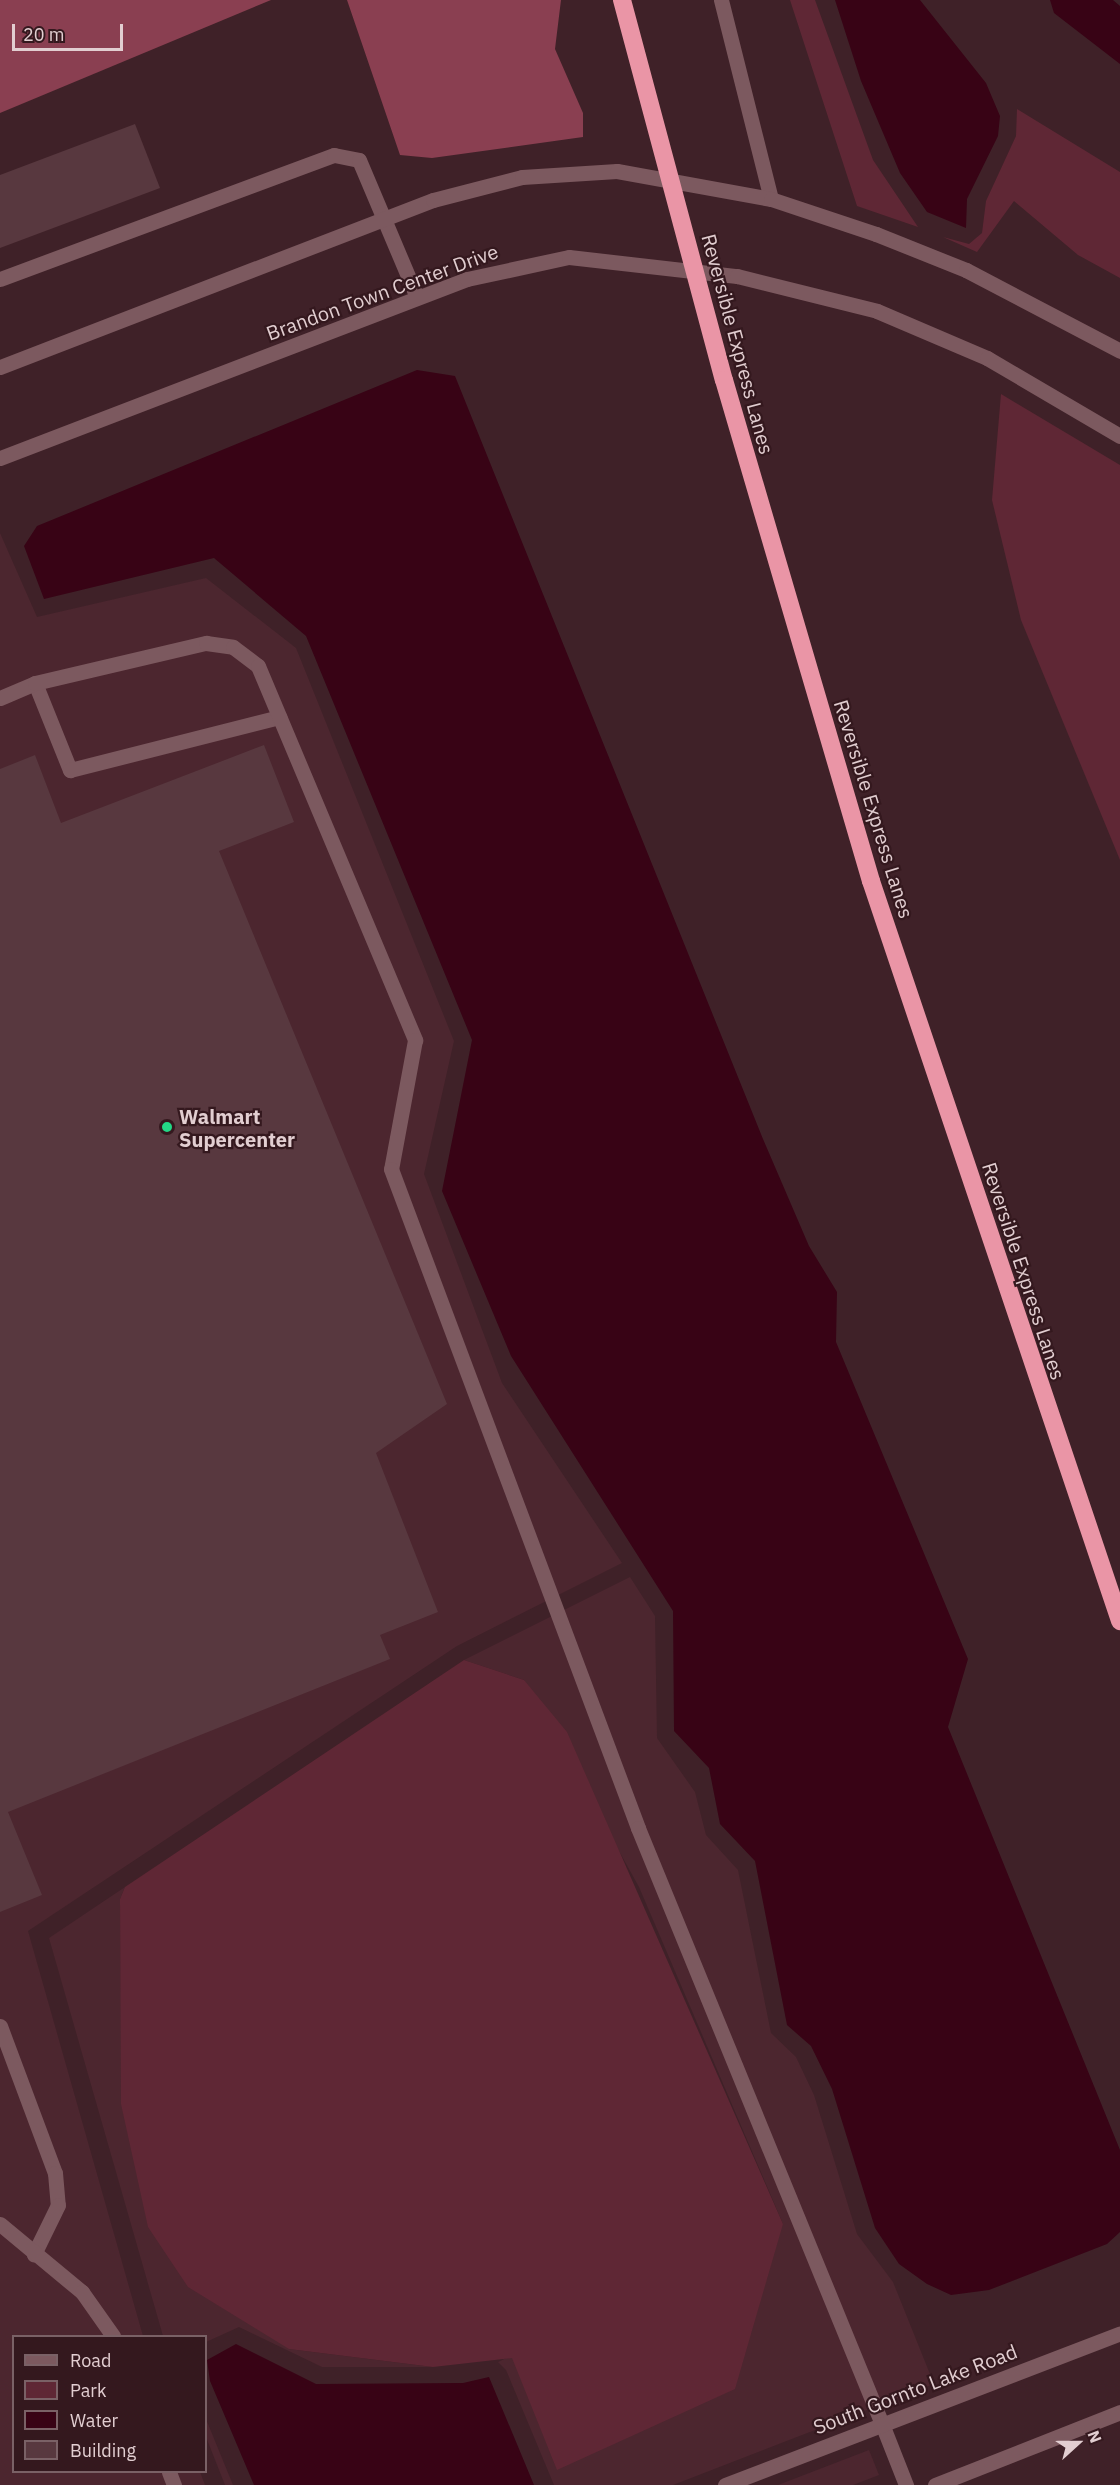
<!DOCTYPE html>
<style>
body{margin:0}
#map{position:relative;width:1120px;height:2485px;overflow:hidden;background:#3f2128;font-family:"IBM Plex Sans",sans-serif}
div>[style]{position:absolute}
.built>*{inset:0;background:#4c262f}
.green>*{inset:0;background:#5f2735}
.forest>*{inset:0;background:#8a3f51}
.water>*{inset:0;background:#380315}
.building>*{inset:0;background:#58383f}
.service>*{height:15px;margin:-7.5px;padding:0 7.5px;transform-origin:7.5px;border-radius:7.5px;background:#7c595f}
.minor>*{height:15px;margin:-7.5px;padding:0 7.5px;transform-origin:7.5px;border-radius:7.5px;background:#7c595f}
.tertiary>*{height:15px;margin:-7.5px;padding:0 7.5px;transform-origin:7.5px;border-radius:7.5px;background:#7c595f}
.motorway-bridge>*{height:18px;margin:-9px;padding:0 9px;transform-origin:9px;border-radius:9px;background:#ea95a6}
.dots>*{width:16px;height:16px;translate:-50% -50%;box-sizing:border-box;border:3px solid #34181e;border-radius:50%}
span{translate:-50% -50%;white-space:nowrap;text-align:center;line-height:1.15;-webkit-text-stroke:4.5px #34181e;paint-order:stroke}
.street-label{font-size:20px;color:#e2ced1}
.poi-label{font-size:20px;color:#e2ced1;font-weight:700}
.left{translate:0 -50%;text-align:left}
.legend{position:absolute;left:12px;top:2335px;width:195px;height:138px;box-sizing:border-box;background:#34181e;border:2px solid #7a6166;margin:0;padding:8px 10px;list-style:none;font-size:18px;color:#e2ced1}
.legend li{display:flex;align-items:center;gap:12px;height:30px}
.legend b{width:30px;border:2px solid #7a6166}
.north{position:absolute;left:1048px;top:2413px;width:60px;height:60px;-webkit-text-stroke:4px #34181e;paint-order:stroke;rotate:69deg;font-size:16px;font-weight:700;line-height:24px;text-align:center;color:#e2ced1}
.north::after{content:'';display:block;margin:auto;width:21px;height:27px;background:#e2ced1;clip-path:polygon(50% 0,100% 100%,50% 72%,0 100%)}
.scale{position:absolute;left:12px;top:24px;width:111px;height:27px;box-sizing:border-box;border:3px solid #e2ced1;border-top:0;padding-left:8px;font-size:18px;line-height:21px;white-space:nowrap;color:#e2ced1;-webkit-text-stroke:4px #34181e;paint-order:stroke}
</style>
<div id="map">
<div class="built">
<div style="clip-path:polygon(0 533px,37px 617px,206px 578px,296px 648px,454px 1041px,424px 1174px,502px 1383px,622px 1563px,457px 1646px,28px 1931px,143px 2336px,14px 2336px,14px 2472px,200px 2472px,205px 2485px,0 2485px)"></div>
<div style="clip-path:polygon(630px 1577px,655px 1616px,657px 1738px,695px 1792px,706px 1835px,738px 1870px,771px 2033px,796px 2057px,814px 2095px,857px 2234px,893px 2282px,934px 2384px,673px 2485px,554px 2485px,506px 2370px,498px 2362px,783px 2224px,639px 1887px,524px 1680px,464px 1660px)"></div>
<div style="clip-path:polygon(125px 1887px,120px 1899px,121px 1996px,289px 2349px,433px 2367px,322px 2367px,239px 2327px,206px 2342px,206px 2336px,163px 2336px,49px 1938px)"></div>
<div style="clip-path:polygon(206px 2419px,233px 2485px,225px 2485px,206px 2437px)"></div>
<div style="clip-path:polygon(869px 2450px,879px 2475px,853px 2485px,778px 2485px)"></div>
</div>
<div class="green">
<div style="clip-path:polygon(790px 0,815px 0,873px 160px,918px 227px,857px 206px)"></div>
<div style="clip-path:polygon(1017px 109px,1120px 172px,1120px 278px,1078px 255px,1014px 201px,977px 252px,943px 237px,969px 244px,982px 233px,986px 201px,1016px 136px)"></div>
<div style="clip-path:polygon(1001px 394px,1120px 465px,1120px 860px,1021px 620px,992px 500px)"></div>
<div style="clip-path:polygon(464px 1660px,524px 1680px,567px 1732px,783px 2224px,735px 2389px,557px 2470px,512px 2358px,433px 2367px,289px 2349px,188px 2287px,148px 2227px,121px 2104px,120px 1899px,125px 1887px)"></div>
</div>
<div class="forest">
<div style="clip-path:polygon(0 0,271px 0,0 113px)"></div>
<div style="clip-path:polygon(347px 0,561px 0,555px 49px,583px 113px,583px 137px,432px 158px,400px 155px)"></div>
</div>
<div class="water">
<div style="clip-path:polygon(835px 0,920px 0,986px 83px,1000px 116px,998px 136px,967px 199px,966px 228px,927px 212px,900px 173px,861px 81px)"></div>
<div style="clip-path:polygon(1050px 0,1113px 0,1120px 6px,1120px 64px,1054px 13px)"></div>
<div style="clip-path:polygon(417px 370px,455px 376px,763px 1139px,809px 1246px,837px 1292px,836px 1342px,968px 1659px,948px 1727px,1120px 2150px,1120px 2232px,1107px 2244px,989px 2290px,951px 2295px,927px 2284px,899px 2264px,875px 2228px,832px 2089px,811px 2046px,787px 2025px,755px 1861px,720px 1824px,709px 1768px,674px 1731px,673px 1611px,511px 1356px,442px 1191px,472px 1040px,306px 636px,214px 558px,44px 599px,24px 546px,37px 526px)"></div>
<div style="clip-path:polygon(236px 2344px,316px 2384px,463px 2383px,489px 2377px,534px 2485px,254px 2485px,210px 2381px,207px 2360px)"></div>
</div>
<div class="building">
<div style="clip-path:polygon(135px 124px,160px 188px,0 248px,0 175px)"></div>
<div style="clip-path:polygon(264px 745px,294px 822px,219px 851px,447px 1404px,376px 1453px,438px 1612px,380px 1635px,390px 1659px,8px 1812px,42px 1895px,0 1912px,0 769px,35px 755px,61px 823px)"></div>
</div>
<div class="service">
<div style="left:721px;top:0;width:205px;rotate:75.9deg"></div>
<div style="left:0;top:279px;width:356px;rotate:-20.4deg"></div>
<div style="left:334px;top:155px;width:25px;rotate:11deg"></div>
<div style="left:359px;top:160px;width:149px;rotate:67.1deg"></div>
<div style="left:35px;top:683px;width:94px;rotate:68.1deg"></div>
<div style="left:70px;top:770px;width:216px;rotate:-14.2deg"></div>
<div style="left:0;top:698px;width:38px;rotate:-23deg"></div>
<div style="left:35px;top:683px;width:176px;rotate:-13.2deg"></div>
<div style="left:206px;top:643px;width:27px;rotate:8deg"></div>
<div style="left:233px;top:647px;width:31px;rotate:37deg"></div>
<div style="left:258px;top:666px;width:406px;rotate:67.2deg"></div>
<div style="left:415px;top:1040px;width:131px;rotate:100.5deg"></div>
<div style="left:391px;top:1169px;width:704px;rotate:69.45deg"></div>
<div style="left:638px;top:1828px;width:644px;rotate:67.74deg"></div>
<div style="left:0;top:2026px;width:157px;rotate:69.5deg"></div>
<div style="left:55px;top:2173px;width:32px;rotate:85deg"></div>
<div style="left:58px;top:2205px;width:55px;rotate:116.1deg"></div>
<div style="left:0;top:2224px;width:107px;rotate:39.7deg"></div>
<div style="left:82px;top:2292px;width:54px;rotate:54.8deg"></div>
<div style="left:169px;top:2472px;width:14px;rotate:69deg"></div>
</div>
<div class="minor">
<div style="left:882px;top:2424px;width:66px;rotate:68.5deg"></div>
</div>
<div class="tertiary">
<div style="left:0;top:367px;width:464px;rotate:-21.1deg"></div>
<div style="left:433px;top:200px;width:92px;rotate:-14.5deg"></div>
<div style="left:522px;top:177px;width:95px;rotate:-3.6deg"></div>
<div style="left:617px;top:171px;width:157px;rotate:10.3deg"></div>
<div style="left:771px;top:199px;width:111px;rotate:18.4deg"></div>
<div style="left:876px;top:234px;width:97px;rotate:21.8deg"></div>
<div style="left:966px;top:270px;width:174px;rotate:27.7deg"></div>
<div style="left:0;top:458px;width:500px;rotate:-20.97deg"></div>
<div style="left:467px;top:279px;width:104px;rotate:-12.2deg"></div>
<div style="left:569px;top:257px;width:169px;rotate:6.5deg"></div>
<div style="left:737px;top:276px;width:144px;rotate:14deg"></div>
<div style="left:877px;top:311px;width:120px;rotate:23.1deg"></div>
<div style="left:987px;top:358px;width:154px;rotate:30.4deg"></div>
<div style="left:725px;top:2485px;width:423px;rotate:-21deg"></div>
<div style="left:935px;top:2485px;width:199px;rotate:-21.5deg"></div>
</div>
<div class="motorway-bridge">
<div style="left:622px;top:0;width:393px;rotate:75deg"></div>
<div style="left:724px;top:380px;width:522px;rotate:73.65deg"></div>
<div style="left:871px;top:881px;width:781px;rotate:71.4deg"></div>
</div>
<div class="dots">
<div style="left:167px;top:1127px;background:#23d886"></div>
</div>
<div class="street-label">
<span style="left:382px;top:292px;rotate:-20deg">Brandon Town Center Drive</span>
<span style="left:738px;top:344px;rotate:75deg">Reversible Express Lanes</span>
<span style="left:874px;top:809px;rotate:73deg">Reversible Express Lanes</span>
<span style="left:1024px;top:1271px;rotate:72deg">Reversible Express Lanes</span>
<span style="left:915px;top:2389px;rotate:-21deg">South Gornto Lake Road</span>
</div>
<div class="poi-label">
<span class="left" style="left:179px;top:1128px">Walmart<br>Supercenter</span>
</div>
<ul class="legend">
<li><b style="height:8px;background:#7c595f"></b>Road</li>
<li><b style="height:16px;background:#5f2735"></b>Park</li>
<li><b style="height:16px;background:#380315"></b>Water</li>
<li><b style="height:16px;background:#58383f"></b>Building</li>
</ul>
<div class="north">N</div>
<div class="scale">20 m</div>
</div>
